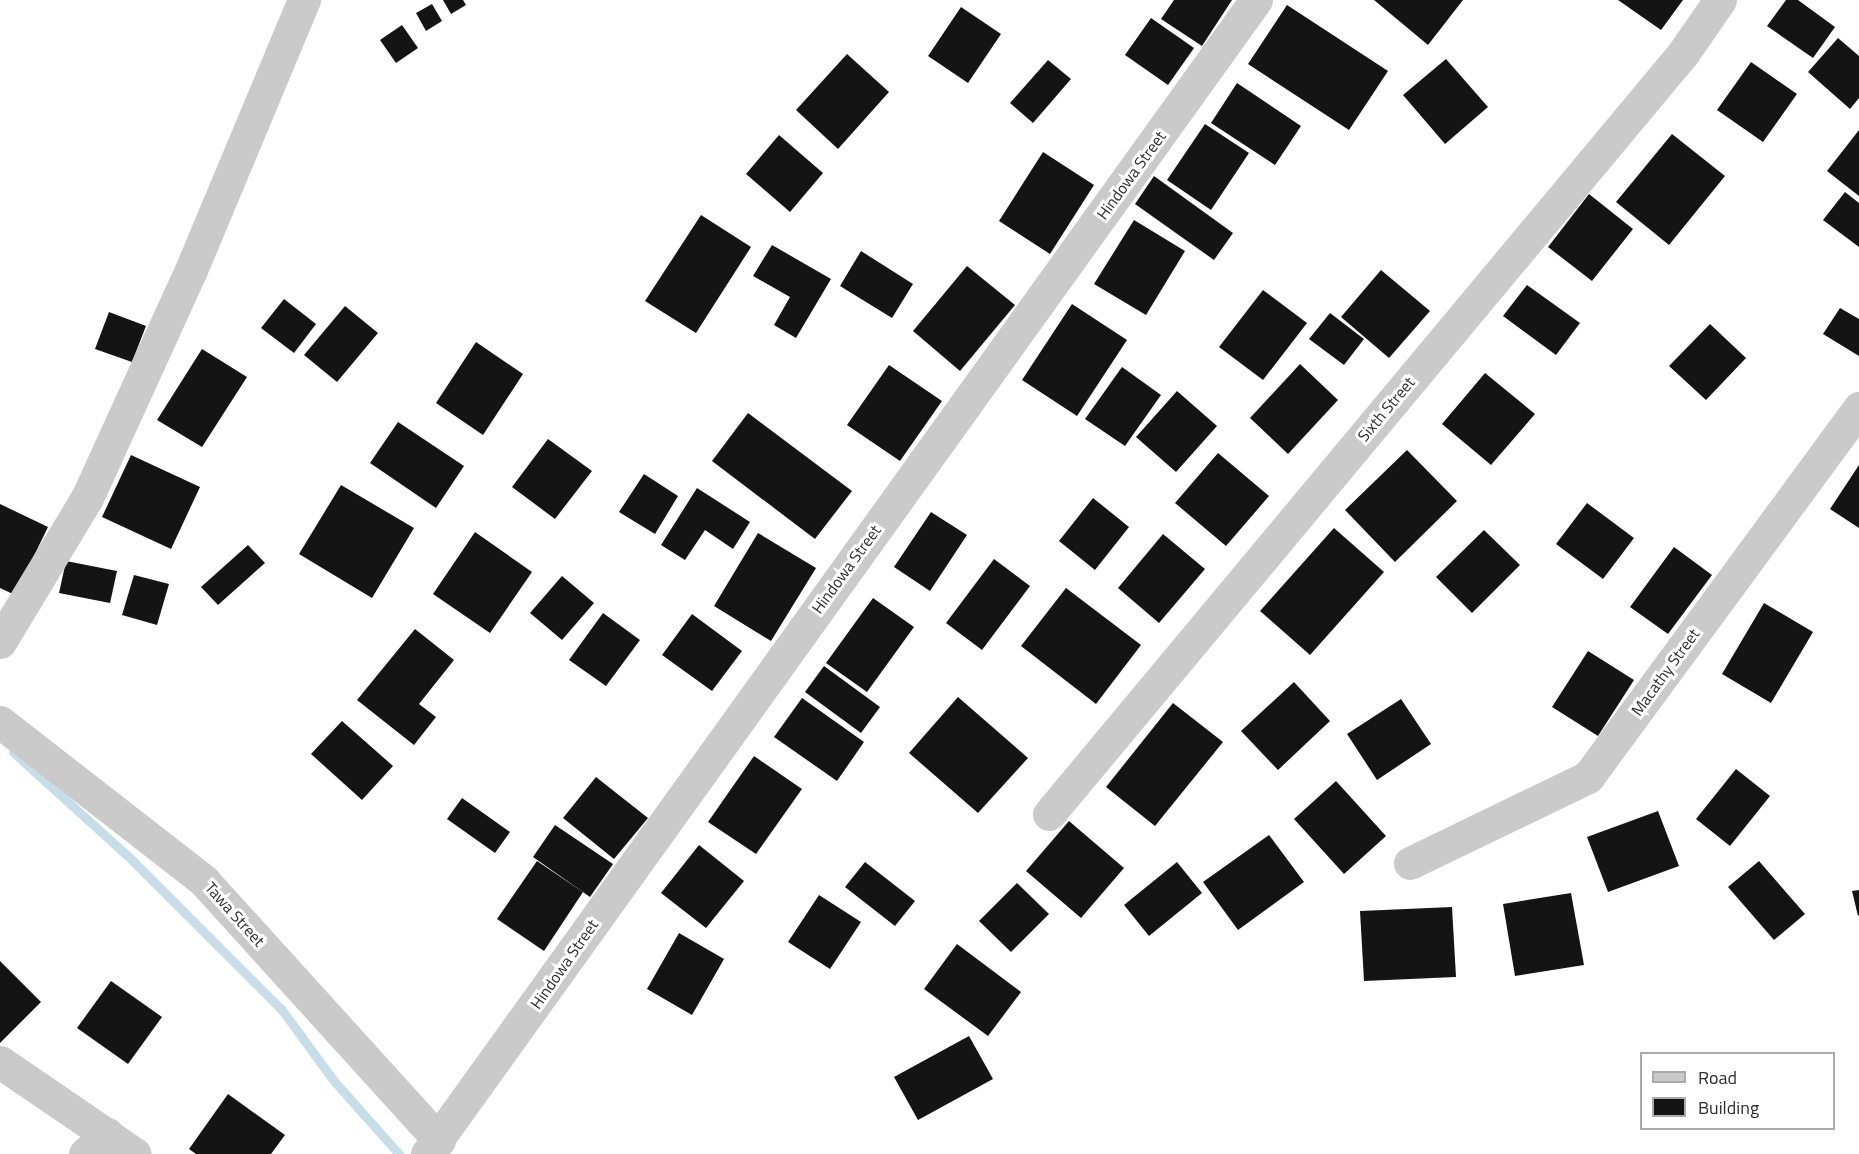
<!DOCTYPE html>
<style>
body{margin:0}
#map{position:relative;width:1859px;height:1154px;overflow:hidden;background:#fff;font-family:"Titillium Web",sans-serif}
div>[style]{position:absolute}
.stream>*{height:9px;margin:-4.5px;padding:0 4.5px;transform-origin:4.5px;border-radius:4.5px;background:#c7dee9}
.building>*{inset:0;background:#141414}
.minor>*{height:33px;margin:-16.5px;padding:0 16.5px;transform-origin:16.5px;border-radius:16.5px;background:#cacaca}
span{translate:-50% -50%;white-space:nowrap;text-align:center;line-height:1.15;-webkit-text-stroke:6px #fff;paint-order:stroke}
.street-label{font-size:16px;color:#2d2d2d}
.legend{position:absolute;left:1640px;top:1052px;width:195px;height:78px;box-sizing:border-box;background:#fff;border:2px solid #ababab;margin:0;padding:8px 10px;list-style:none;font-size:18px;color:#2d2d2d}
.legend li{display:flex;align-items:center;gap:12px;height:30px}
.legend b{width:30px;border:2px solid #ababab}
</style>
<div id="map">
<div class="stream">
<div style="left:13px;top:752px;width:161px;rotate:42.2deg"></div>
<div style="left:132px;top:860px;width:212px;rotate:45deg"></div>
<div style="left:282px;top:1010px;width:88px;rotate:53.8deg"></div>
<div style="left:334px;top:1081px;width:98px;rotate:48.3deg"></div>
</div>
<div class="building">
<div style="clip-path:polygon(443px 0,463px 0,466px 5px,451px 14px)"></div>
<div style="clip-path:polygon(1174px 0,1232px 0,1202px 46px,1161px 19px)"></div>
<div style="clip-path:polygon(1374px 0,1463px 0,1428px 45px)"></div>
<div style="clip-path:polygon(1618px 0,1683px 0,1661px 30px)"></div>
<div style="clip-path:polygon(1786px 0,1798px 0,1835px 27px,1813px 58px,1767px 26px)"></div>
<div style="clip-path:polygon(432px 4px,442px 21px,426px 31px,416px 13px)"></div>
<div style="clip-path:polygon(1287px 5px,1388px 71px,1349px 130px,1248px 64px)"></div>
<div style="clip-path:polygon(961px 7px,1001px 34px,968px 83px,928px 56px)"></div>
<div style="clip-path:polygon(1151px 18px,1194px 48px,1168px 85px,1125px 55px)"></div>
<div style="clip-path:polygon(402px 25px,418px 48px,396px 63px,380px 40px)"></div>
<div style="clip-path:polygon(1838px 38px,1859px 56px,1859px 98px,1850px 109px,1808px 72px)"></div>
<div style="clip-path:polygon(847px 54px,889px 92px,838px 149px,796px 110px)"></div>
<div style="clip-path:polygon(1446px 59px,1488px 107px,1445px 144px,1403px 95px)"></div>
<div style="clip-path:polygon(1048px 60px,1071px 79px,1033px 123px,1010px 103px)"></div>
<div style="clip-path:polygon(1751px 62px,1797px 94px,1763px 142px,1717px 110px)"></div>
<div style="clip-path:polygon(1237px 83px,1301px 126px,1275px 165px,1211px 123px)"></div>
<div style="clip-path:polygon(1205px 124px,1249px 153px,1211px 210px,1167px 180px)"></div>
<div style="clip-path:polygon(1859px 130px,1859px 196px,1827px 171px)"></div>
<div style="clip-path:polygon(1672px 134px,1725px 176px,1669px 245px,1616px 202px)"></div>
<div style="clip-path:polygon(779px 135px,823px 173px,790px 212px,746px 174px)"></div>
<div style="clip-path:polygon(1043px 152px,1094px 185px,1050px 254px,999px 221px)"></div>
<div style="clip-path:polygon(1154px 176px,1233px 233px,1214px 260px,1135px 204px)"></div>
<div style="clip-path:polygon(1845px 192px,1859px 203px,1859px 247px,1823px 220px)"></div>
<div style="clip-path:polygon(1589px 194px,1633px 229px,1592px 281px,1548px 247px)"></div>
<div style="clip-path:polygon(701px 215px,751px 247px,696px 333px,645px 301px)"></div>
<div style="clip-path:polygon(1134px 220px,1185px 251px,1146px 315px,1094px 284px)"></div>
<div style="clip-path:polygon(772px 245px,831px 279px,796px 338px,774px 325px,790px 297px,753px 276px)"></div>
<div style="clip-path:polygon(861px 251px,913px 284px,892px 318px,840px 286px)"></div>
<div style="clip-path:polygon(967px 266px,1015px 305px,960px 371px,913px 331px)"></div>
<div style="clip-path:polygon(1381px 270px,1430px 311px,1389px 358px,1341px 317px)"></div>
<div style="clip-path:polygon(1527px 285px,1580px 323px,1556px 355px,1503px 316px)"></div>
<div style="clip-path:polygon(1263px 290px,1307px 323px,1263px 380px,1219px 347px)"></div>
<div style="clip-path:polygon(284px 299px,316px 324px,294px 353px,261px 328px)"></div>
<div style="clip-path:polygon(1072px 304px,1127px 340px,1077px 416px,1022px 380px)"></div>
<div style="clip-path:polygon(345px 306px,378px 333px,337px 382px,304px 355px)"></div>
<div style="clip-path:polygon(1840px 308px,1859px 319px,1859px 356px,1823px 334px)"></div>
<div style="clip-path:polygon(109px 312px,146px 326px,132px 362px,95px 349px)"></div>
<div style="clip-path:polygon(1330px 313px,1364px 339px,1344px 365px,1309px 339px)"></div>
<div style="clip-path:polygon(1710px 324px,1746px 358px,1706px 400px,1669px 366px)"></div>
<div style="clip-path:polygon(476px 342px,523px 374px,483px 435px,436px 403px)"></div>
<div style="clip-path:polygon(202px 349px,247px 377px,202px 447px,157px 420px)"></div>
<div style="clip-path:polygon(1300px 364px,1338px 400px,1288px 454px,1250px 418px)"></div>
<div style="clip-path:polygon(889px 365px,942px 401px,900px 461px,847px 425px)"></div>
<div style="clip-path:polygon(1122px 367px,1161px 395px,1125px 446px,1085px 419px)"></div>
<div style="clip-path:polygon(1485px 373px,1535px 414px,1491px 465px,1442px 424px)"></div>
<div style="clip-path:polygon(1177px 391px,1217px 426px,1176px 472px,1136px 437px)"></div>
<div style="clip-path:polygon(748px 413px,852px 491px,815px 539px,712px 461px)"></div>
<div style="clip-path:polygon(398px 422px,464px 466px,436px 508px,370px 463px)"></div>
<div style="clip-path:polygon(548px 439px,592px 471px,555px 519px,512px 487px)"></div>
<div style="clip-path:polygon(1407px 450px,1457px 501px,1395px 562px,1345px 510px)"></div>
<div style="clip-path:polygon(1218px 453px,1269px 496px,1226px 546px,1175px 503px)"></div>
<div style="clip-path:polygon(131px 455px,200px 487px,171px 549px,102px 517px)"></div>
<div style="clip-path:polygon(1859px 465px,1859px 528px,1830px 509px)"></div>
<div style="clip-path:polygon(644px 474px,678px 496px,655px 534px,619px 512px)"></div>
<div style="clip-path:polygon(341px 485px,414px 528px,372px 598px,299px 554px)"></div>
<div style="clip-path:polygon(697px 488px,750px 522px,733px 549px,705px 530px,685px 560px,661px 545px)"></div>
<div style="clip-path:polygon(1093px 498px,1129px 527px,1095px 570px,1059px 541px)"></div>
<div style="clip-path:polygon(1587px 503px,1634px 538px,1603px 579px,1556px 544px)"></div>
<div style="clip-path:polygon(0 504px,48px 527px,15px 595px,0 588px)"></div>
<div style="clip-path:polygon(931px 512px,967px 535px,930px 591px,894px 567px)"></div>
<div style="clip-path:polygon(1334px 528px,1384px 572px,1310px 655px,1260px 611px)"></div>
<div style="clip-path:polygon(1484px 530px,1520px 565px,1472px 613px,1436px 577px)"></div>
<div style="clip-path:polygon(475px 532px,532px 572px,490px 633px,433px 594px)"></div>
<div style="clip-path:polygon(758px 533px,816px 568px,771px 641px,714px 606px)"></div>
<div style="clip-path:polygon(1163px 534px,1205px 569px,1159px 623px,1118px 588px)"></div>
<div style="clip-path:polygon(248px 545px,265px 563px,218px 605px,201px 587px)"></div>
<div style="clip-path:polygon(1674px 547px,1712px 575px,1668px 634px,1630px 607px)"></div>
<div style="clip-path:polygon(994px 559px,1030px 586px,982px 650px,946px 623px)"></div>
<div style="clip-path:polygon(66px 561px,117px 571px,110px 603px,59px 593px)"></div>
<div style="clip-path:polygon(134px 575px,169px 584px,157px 625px,122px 615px)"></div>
<div style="clip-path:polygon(562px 576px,594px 603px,562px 640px,530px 613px)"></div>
<div style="clip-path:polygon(1066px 588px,1141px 645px,1096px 704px,1021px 646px)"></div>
<div style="clip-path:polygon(873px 598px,914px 627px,867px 692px,826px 663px)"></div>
<div style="clip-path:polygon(1764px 603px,1813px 632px,1771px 703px,1722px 674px)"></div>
<div style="clip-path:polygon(603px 613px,640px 640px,606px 686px,569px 660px)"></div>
<div style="clip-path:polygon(692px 614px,742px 651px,712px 691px,662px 655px)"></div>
<div style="clip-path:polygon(415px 629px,454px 660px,419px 704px,436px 717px,414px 745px,357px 700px)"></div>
<div style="clip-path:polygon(1588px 651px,1634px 680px,1598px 736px,1552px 707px)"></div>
<div style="clip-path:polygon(824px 666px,880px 707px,861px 733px,805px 692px)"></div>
<div style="clip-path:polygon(1294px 682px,1330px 721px,1278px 770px,1241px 731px)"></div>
<div style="clip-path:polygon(958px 697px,1028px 758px,978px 813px,909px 753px)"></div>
<div style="clip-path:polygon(802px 698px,864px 742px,837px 781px,774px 737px)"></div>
<div style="clip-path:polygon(1401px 699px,1431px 744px,1377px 780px,1347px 734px)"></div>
<div style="clip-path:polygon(1173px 703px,1223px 742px,1155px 826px,1106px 787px)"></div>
<div style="clip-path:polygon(342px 721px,393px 766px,362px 800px,311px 754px)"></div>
<div style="clip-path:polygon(754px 756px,802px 789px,756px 854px,708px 822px)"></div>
<div style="clip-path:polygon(1736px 769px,1770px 796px,1730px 846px,1696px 819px)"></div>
<div style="clip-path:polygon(596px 777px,648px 818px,614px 859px,563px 818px)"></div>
<div style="clip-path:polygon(1336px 781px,1386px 836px,1344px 874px,1294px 819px)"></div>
<div style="clip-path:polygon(462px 798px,510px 832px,495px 853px,447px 819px)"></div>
<div style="clip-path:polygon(1658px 811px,1679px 866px,1608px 892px,1587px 837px)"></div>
<div style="clip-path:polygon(1069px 821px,1124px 868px,1081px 918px,1026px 871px)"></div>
<div style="clip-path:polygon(555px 825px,613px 864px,590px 897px,533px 857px)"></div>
<div style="clip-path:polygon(1269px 835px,1304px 882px,1238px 930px,1203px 882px)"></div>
<div style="clip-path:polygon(699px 845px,744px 881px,706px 928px,661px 893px)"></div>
<div style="clip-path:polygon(537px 861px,583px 892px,544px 951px,497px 919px)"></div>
<div style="clip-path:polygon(1759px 861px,1805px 914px,1774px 940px,1728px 887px)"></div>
<div style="clip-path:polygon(865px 862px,915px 901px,895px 926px,845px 887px)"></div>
<div style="clip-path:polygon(1177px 862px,1202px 893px,1149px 936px,1124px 905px)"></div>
<div style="clip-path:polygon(1017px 883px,1049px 914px,1011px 952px,979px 921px)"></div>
<div style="clip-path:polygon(1859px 890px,1859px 915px,1858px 916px,1852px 891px)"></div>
<div style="clip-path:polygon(1571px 893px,1584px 965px,1515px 976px,1503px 904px)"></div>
<div style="clip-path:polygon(819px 895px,861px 922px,830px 969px,788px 942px)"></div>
<div style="clip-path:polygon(1452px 907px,1456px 977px,1364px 981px,1360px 911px)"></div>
<div style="clip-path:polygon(679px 933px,724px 959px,692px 1015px,647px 989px)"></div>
<div style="clip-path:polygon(957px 944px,1021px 992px,988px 1036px,924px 989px)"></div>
<div style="clip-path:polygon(0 961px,41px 1002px,0 1043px)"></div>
<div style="clip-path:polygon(111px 981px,162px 1017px,128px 1064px,77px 1028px)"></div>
<div style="clip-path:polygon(969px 1036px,993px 1079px,918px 1120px,894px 1077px)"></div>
<div style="clip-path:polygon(228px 1094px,285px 1135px,271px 1154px,196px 1154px,189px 1149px)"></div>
</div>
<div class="minor">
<div style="left:0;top:642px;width:168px;rotate:-58.9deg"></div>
<div style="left:87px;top:498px;width:251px;rotate:-65.5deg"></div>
<div style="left:191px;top:270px;width:293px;rotate:-67.3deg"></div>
<div style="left:0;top:722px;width:259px;rotate:37.9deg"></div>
<div style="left:204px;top:881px;width:350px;rotate:47.8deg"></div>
<div style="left:1049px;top:814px;width:992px;rotate:-50.19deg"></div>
<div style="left:1684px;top:52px;width:63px;rotate:-55.3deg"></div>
<div style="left:1410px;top:863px;width:198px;rotate:-25.8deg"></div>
<div style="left:1588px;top:777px;width:458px;rotate:-53.7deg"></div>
<div style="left:0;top:1062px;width:163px;rotate:34.3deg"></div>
<div style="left:85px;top:1154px;width:30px;rotate:-42deg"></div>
<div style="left:427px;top:1154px;width:1421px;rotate:-54.31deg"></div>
</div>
<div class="street-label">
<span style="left:1131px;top:175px;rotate:-54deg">Hindowa Street</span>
<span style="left:1386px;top:409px;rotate:-50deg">Sixth Street</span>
<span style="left:846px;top:569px;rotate:-54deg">Hindowa Street</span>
<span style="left:1665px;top:672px;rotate:-54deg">Macathy Street</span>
<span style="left:235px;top:914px;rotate:48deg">Tawa Street</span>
<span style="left:564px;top:964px;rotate:-55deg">Hindowa Street</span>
</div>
<ul class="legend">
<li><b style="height:8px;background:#cacaca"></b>Road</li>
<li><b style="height:16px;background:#141414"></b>Building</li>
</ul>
</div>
